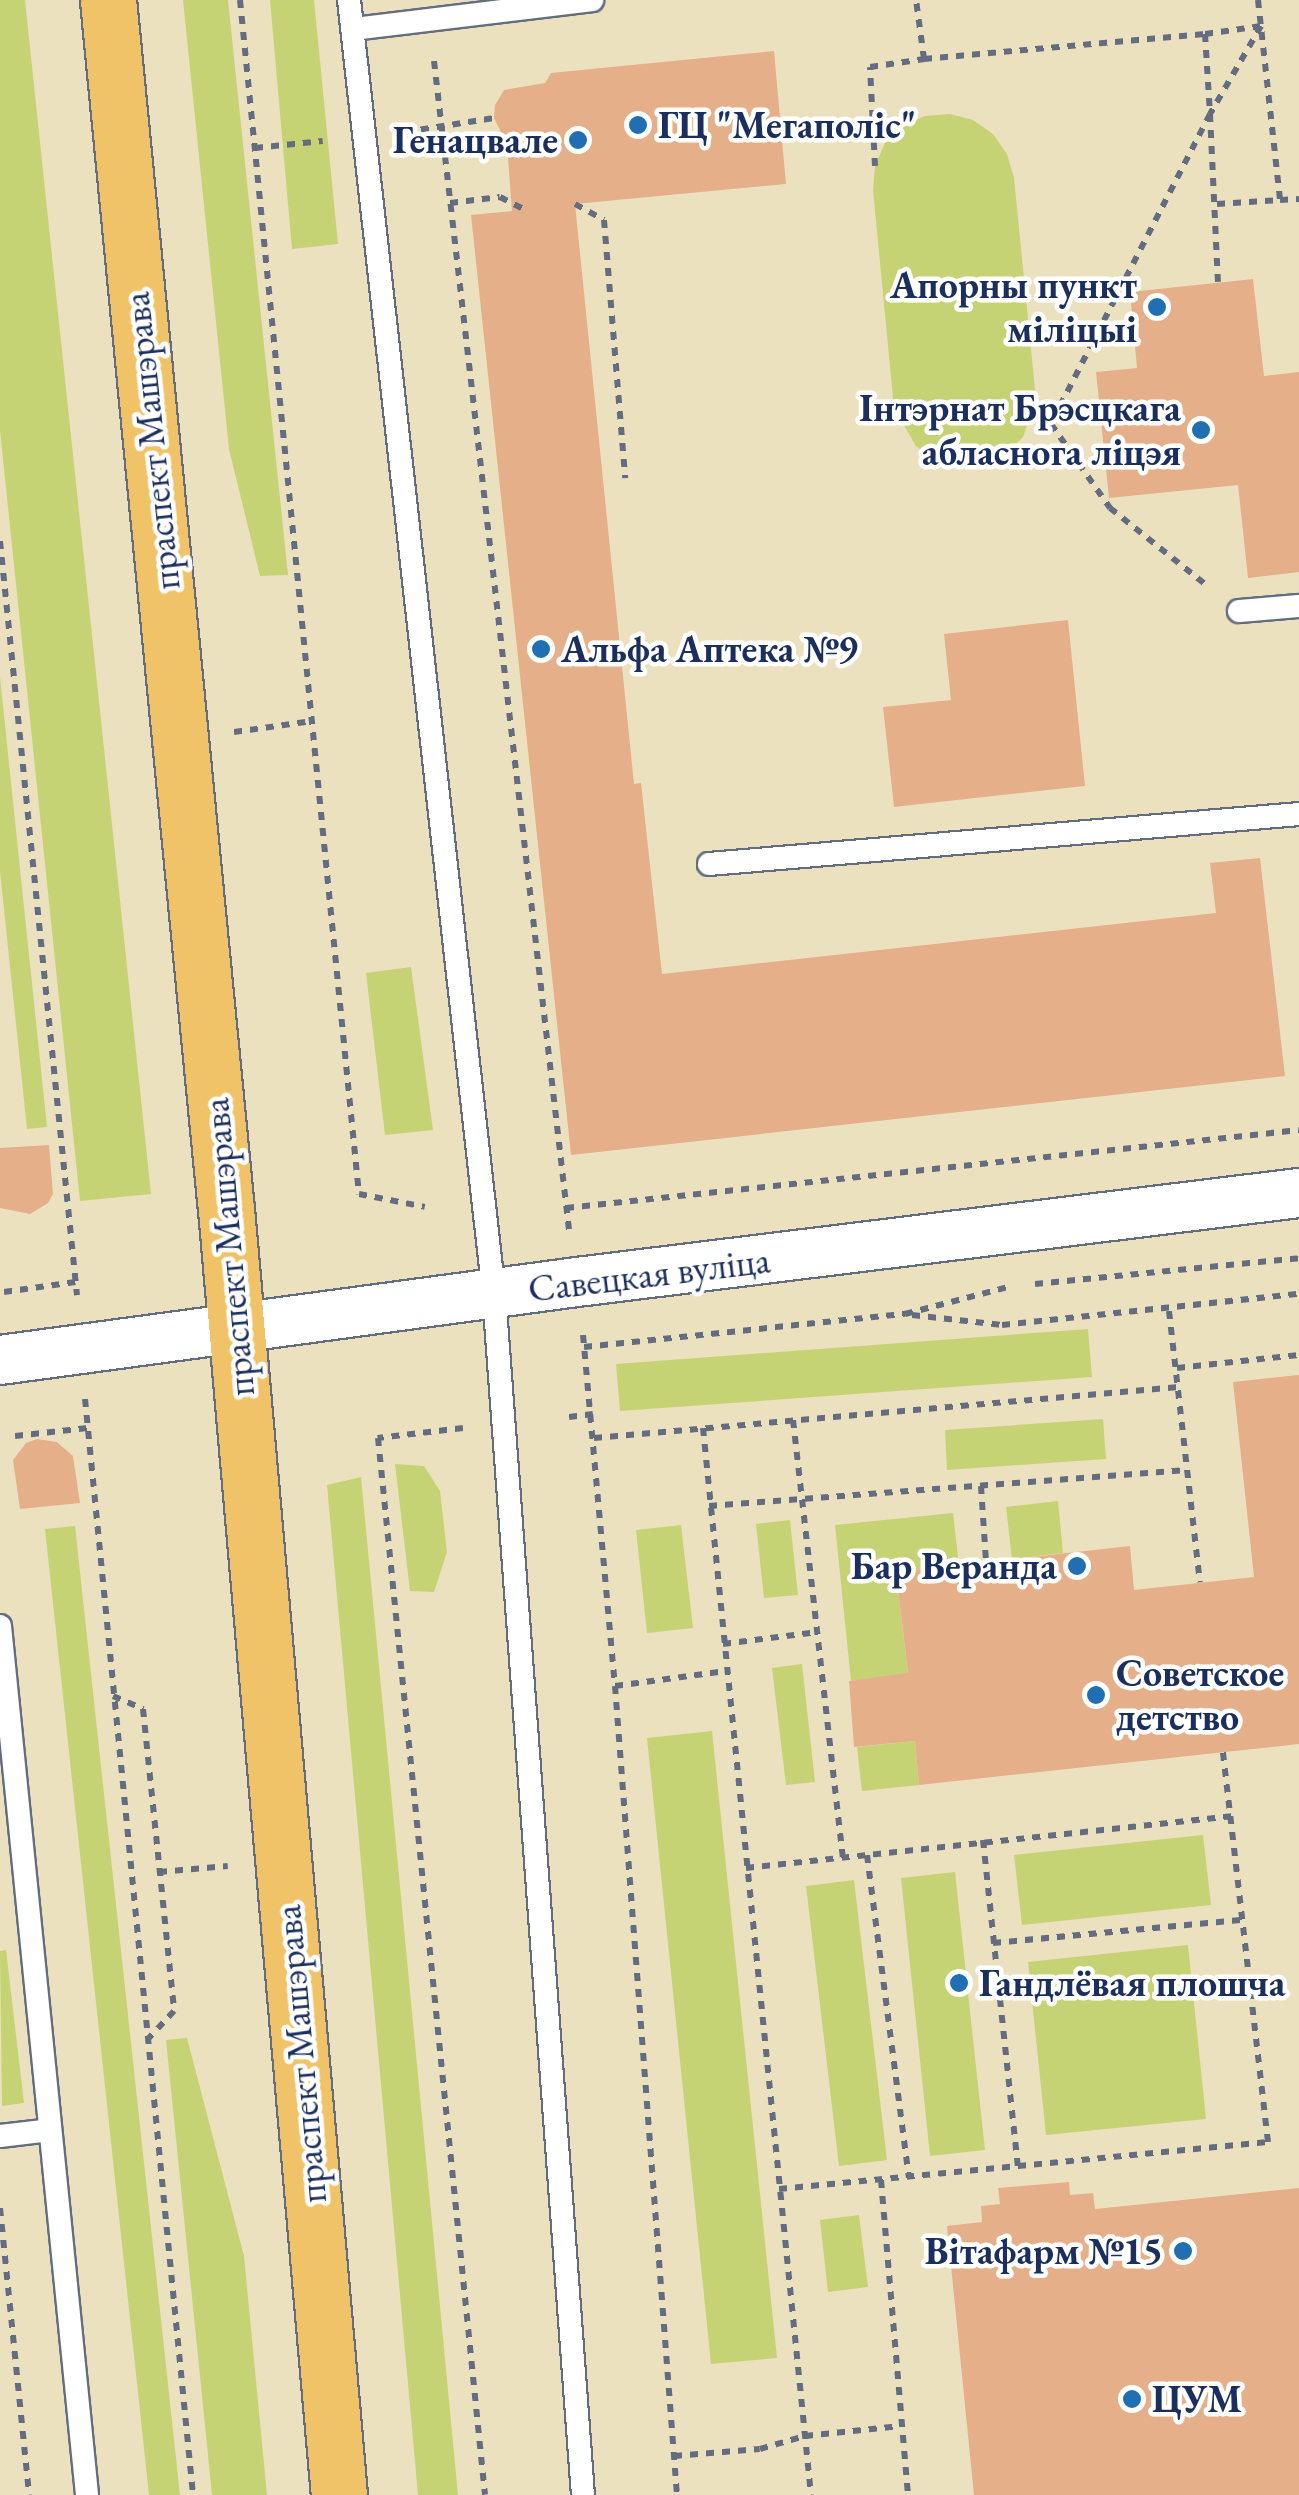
<!DOCTYPE html>
<meta charset="utf-8">
<style>
body{margin:0}
#map{position:relative;width:1299px;height:2495px;overflow:hidden;background:#ece1bf;font-family:"EB Garamond",serif}
div>[style]{position:absolute}
.green>*{inset:0;background:#c5d375}
.building>*{inset:0;background:#e5b089}
.path>*{height:6px;margin-top:-3px;transform-origin:0;background:repeating-linear-gradient(90deg,#646d80 0 8px,transparent 0 16px)}
.roads{filter:drop-shadow(2px 0 #646d80) drop-shadow(-2px 0 #646d80) drop-shadow(0 2px #646d80) drop-shadow(0 -2px #646d80)}
.lane>*{height:22px;margin:-11px;padding:0 11px;transform-origin:11px;border-radius:11px;background:#fff}
.street>*{height:48px;margin:-24px;padding:0 24px;transform-origin:24px;border-radius:24px;background:#fff}
.primary>*{height:55px;margin:-27.5px;padding:0 27.5px;transform-origin:27.5px;border-radius:27.5px;background:#f1c369}
.dots>*{width:28px;height:28px;translate:-50% -50%;box-sizing:border-box;border:5px solid #fff;border-radius:50%}
span{translate:-50% -50%;white-space:nowrap;text-align:center;line-height:1.15;-webkit-text-stroke:9px #fff;paint-order:stroke}
.poi-label{font-size:38px;color:#1b2f5e;font-weight:700}
.left{translate:0 -50%;text-align:left}
.right{translate:-100% -50%;text-align:right}
.street-label{font-size:38px;color:#1b2f5e}
</style>
<div id="map">
<div class="green">
<div style="clip-path:polygon(0 0,25px 0,151px 1194px,80px 1201px,0 430px)"></div>
<div style="clip-path:polygon(183px 0,228px 0,288px 575px,260px 576px,229px 449px)"></div>
<div style="clip-path:polygon(270px 0,314px 0,338px 244px,292px 249px)"></div>
<div style="clip-path:polygon(950px 114px,973px 120px,993px 134px,1007px 154px,1014px 178px,1036px 399px,1023px 437px,1005px 454px,984px 464px,959px 467px,935px 460px,916px 446px,894px 408px,873px 190px,875px 166px,885px 143px,903px 126px,925px 116px)"></div>
<div style="clip-path:polygon(0 677px,47px 1127px,27px 1129px,0 871px)"></div>
<div style="clip-path:polygon(411px 967px,433px 1130px,385px 1135px,366px 973px)"></div>
<div style="clip-path:polygon(1088px 1329px,1092px 1377px,620px 1411px,616px 1364px)"></div>
<div style="clip-path:polygon(1103px 1419px,1106px 1459px,947px 1470px,945px 1430px)"></div>
<div style="clip-path:polygon(395px 1464px,424px 1466px,440px 1491px,447px 1552px,434px 1592px,410px 1591px)"></div>
<div style="clip-path:polygon(361px 1477px,458px 2495px,418px 2495px,327px 1485px)"></div>
<div style="clip-path:polygon(1058px 1501px,1063px 1553px,1012px 1559px,1006px 1507px)"></div>
<div style="clip-path:polygon(953px 1513px,959px 1565px,896px 1572px,908px 1674px,851px 1681px,835px 1525px)"></div>
<div style="clip-path:polygon(790px 1520px,798px 1595px,764px 1598px,756px 1524px)"></div>
<div style="clip-path:polygon(681px 1525px,693px 1628px,647px 1633px,636px 1530px)"></div>
<div style="clip-path:polygon(75px 1526px,180px 2495px,149px 2495px,45px 1529px)"></div>
<div style="clip-path:polygon(802px 1664px,815px 1782px,786px 1785px,772px 1668px)"></div>
<div style="clip-path:polygon(712px 1731px,777px 2358px,711px 2364px,647px 1738px)"></div>
<div style="clip-path:polygon(915px 1741px,919px 1785px,862px 1791px,857px 1747px)"></div>
<div style="clip-path:polygon(1203px 1835px,1211px 1905px,1022px 1925px,1014px 1855px)"></div>
<div style="clip-path:polygon(955px 1872px,985px 2150px,930px 2156px,901px 1878px)"></div>
<div style="clip-path:polygon(854px 1880px,887px 2160px,839px 2166px,806px 1886px)"></div>
<div style="clip-path:polygon(1188px 1945px,1206px 2119px,1046px 2135px,1028px 1962px)"></div>
<div style="clip-path:polygon(6px 1950px,24px 2103px,2px 2106px,0 1951px)"></div>
<div style="clip-path:polygon(187px 2038px,244px 2256px,267px 2495px,212px 2495px,166px 2040px)"></div>
<div style="clip-path:polygon(859px 2215px,868px 2287px,828px 2292px,820px 2220px)"></div>
</div>
<div class="building">
<div style="clip-path:polygon(774px 51px,786px 184px,575px 204px,634px 784px,641px 783px,662px 974px,1216px 913px,1210px 863px,1260px 858px,1285px 1076px,571px 1155px,471px 215px,512px 211px,507px 144px,494px 118px,495px 105px,504px 90px,545px 83px,551px 73px)"></div>
<div style="clip-path:polygon(1253px 279px,1264px 376px,1299px 372px,1299px 572px,1248px 578px,1238px 485px,1109px 498px,1096px 372px,1137px 368px,1130px 292px)"></div>
<div style="clip-path:polygon(1068px 620px,1085px 786px,894px 807px,883px 707px,951px 700px,944px 634px)"></div>
<div style="clip-path:polygon(49px 1145px,53px 1194px,48px 1203px,30px 1214px,0 1208px,0 1148px)"></div>
<div style="clip-path:polygon(1299px 1375px,1299px 1744px,919px 1785px,915px 1741px,854px 1747px,849px 1681px,908px 1673px,896px 1572px,1130px 1546px,1134px 1590px,1254px 1577px,1233px 1382px)"></div>
<div style="clip-path:polygon(37px 1439px,57px 1442px,73px 1456px,80px 1503px,20px 1509px,13px 1460px,26px 1443px)"></div>
<div style="clip-path:polygon(1069px 2182px,1070px 2195px,1093px 2193px,1095px 2209px,1299px 2188px,1299px 2495px,974px 2495px,947px 2226px,982px 2222px,981px 2206px,1000px 2204px,998px 2188px)"></div>
</div>
<div class="path">
<div style="left:240px;top:0;width:1200px;rotate:84.31deg"></div>
<div style="left:359px;top:1194px;width:67px;rotate:11.1deg"></div>
<div style="left:1258px;top:0;width:201px;rotate:83.7deg"></div>
<div style="left:1280px;top:200px;width:19px;rotate:-3deg"></div>
<div style="left:1205px;top:34px;width:57px;rotate:-8.1deg"></div>
<div style="left:1261px;top:26px;width:102px;rotate:120.1deg"></div>
<div style="left:1210px;top:114px;width:168px;rotate:87.3deg"></div>
<div style="left:924px;top:59px;width:282px;rotate:-5.1deg"></div>
<div style="left:1205px;top:34px;width:80px;rotate:86.4deg"></div>
<div style="left:1210px;top:114px;width:348px;rotate:117.2deg"></div>
<div style="left:1051px;top:424px;width:103px;rotate:54.9deg"></div>
<div style="left:1110px;top:508px;width:123px;rotate:38.7deg"></div>
<div style="left:434px;top:61px;width:1177px;rotate:83.41deg"></div>
<div style="left:405px;top:132px;width:90px;rotate:-8.9deg"></div>
<div style="left:255px;top:148px;width:68px;rotate:-5.9deg"></div>
<div style="left:875px;top:166px;width:99px;rotate:-92.9deg"></div>
<div style="left:870px;top:67px;width:55px;rotate:-8.4deg"></div>
<div style="left:924px;top:59px;width:60px;rotate:-97.7deg"></div>
<div style="left:450px;top:203px;width:50px;rotate:-6.8deg"></div>
<div style="left:500px;top:197px;width:28px;rotate:27deg"></div>
<div style="left:575px;top:204px;width:33px;rotate:29deg"></div>
<div style="left:604px;top:220px;width:259px;rotate:85.3deg"></div>
<div style="left:1217px;top:204px;width:63px;rotate:-3.6deg"></div>
<div style="left:0;top:541px;width:758px;rotate:84.17deg"></div>
<div style="left:234px;top:732px;width:79px;rotate:-8deg"></div>
<div style="left:566px;top:1208px;width:737px;rotate:-6.07deg"></div>
<div style="left:1035px;top:1284px;width:265px;rotate:-5.6deg"></div>
<div style="left:4px;top:1292px;width:72px;rotate:-8deg"></div>
<div style="left:1169px;top:1311px;width:273px;rotate:83.5deg"></div>
<div style="left:912px;top:1315px;width:91px;rotate:6.3deg"></div>
<div style="left:1002px;top:1325px;width:299px;rotate:-6deg"></div>
<div style="left:583px;top:1335px;width:352px;rotate:84.8deg"></div>
<div style="left:615px;top:1686px;width:811px;rotate:85.62deg"></div>
<div style="left:584px;top:1347px;width:323px;rotate:-5.9deg"></div>
<div style="left:905px;top:1314px;width:106px;rotate:-14.7deg"></div>
<div style="left:1177px;top:1368px;width:123px;rotate:-6.1deg"></div>
<div style="left:85px;top:1399px;width:1101px;rotate:84.37deg"></div>
<div style="left:569px;top:1417px;width:24px;rotate:-7deg"></div>
<div style="left:793px;top:1420px;width:440px;rotate:83.5deg"></div>
<div style="left:463px;top:1428px;width:86px;rotate:173.3deg"></div>
<div style="left:378px;top:1438px;width:1062px;rotate:84.22deg"></div>
<div style="left:703px;top:1428px;width:1072px;rotate:84.22deg"></div>
<div style="left:15px;top:1436px;width:73px;rotate:-6.3deg"></div>
<div style="left:594px;top:1438px;width:587px;rotate:-4.98deg"></div>
<div style="left:981px;top:1486px;width:76px;rotate:86.2deg"></div>
<div style="left:709px;top:1506px;width:479px;rotate:-4.3deg"></div>
<div style="left:723px;top:1644px;width:96px;rotate:-7.2deg"></div>
<div style="left:615px;top:1686px;width:112px;rotate:-7.7deg"></div>
<div style="left:113px;top:1696px;width:33px;rotate:23deg"></div>
<div style="left:143px;top:1709px;width:304px;rotate:84.1deg"></div>
<div style="left:174px;top:2011px;width:37px;rotate:133deg"></div>
<div style="left:983px;top:1840px;width:328px;rotate:83.9deg"></div>
<div style="left:867px;top:1855px;width:325px;rotate:82.6deg"></div>
<div style="left:746px;top:1868px;width:488px;rotate:-6.1deg"></div>
<div style="left:159px;top:1872px;width:69px;rotate:-5deg"></div>
<div style="left:993px;top:1943px;width:251px;rotate:-5.3deg"></div>
<div style="left:881px;top:2180px;width:316px;rotate:85.1deg"></div>
<div style="left:779px;top:2189px;width:491px;rotate:-5.5deg"></div>
<div style="left:1268px;top:2142px;width:393px;rotate:-96.6deg"></div>
<div style="left:0;top:2208px;width:288px;rotate:84.2deg"></div>
<div style="left:674px;top:2456px;width:86px;rotate:-4.7deg"></div>
<div style="left:760px;top:2449px;width:47px;rotate:-16.1deg"></div>
<div style="left:805px;top:2436px;width:96px;rotate:-6deg"></div>
</div>
<div class="roads">
<div class="lane">
<div style="left:349px;top:0;width:1303px;rotate:83.61deg"></div>
<div style="left:494px;top:1295px;width:1203px;rotate:85.76deg"></div>
<div style="left:353px;top:29px;width:241px;rotate:-6.9deg"></div>
<div style="left:1239px;top:611px;width:60px;rotate:-4.8deg"></div>
<div style="left:709px;top:864px;width:592px;rotate:-4.84deg"></div>
<div style="left:0;top:1626px;width:873px;rotate:84.28deg"></div>
<div style="left:0;top:2136px;width:50px;rotate:-6.8deg"></div>
</div>
<div class="street">
<div style="left:0;top:1360px;width:582px;rotate:-7.7deg"></div>
<div style="left:577px;top:1282px;width:727px;rotate:-7.03deg"></div>
</div>
<div class="primary">
<div style="left:108px;top:0;width:1215px;rotate:84.43deg"></div>
<div style="left:226px;top:1209px;width:1291px;rotate:84.98deg"></div>
</div>
</div>
<div class="dots">
<div style="left:638px;top:125px;background:#1f6fb2"></div>
<div style="left:578px;top:140px;background:#1f6fb2"></div>
<div style="left:1157px;top:307px;background:#1f6fb2"></div>
<div style="left:1201px;top:430px;background:#1f6fb2"></div>
<div style="left:541px;top:649px;background:#1f6fb2"></div>
<div style="left:1077px;top:1566px;background:#1f6fb2"></div>
<div style="left:1096px;top:1695px;background:#1f6fb2"></div>
<div style="left:959px;top:1983px;background:#1f6fb2"></div>
<div style="left:1183px;top:2251px;background:#1f6fb2"></div>
<div style="left:1132px;top:2399px;background:#1f6fb2"></div>
</div>
<div class="poi-label">
<span class="left" style="left:658px;top:125px">ГЦ "Мегаполіс"</span>
<span class="right" style="left:558px;top:140px">Генацвале</span>
<span class="right" style="left:1137px;top:307px">Апорны пункт<br>міліцыі</span>
<span class="right" style="left:1181px;top:430px">Інтэрнат Брэсцкага<br>абласнога ліцэя</span>
<span class="left" style="left:561px;top:649px">Альфа Аптека №9</span>
<span class="right" style="left:1057px;top:1566px">Бар Веранда</span>
<span class="left" style="left:1116px;top:1695px">Советское<br>детство</span>
<span class="left" style="left:979px;top:1983px">Гандлёвая плошча</span>
<span class="right" style="left:1163px;top:2251px">Вітафарм №15</span>
<span class="left" style="left:1152px;top:2399px">ЦУМ</span>
</div>
<div class="street-label">
<span style="left:151px;top:441px;rotate:-96deg">праспект Машэрава</span>
<span style="left:228px;top:1247px;rotate:-95deg">праспект Машэрава</span>
<span style="left:649px;top:1274px;rotate:-7deg">Савецкая вуліца</span>
<span style="left:300px;top:2054px;rotate:-95deg">праспект Машэрава</span>
</div>
</div>
